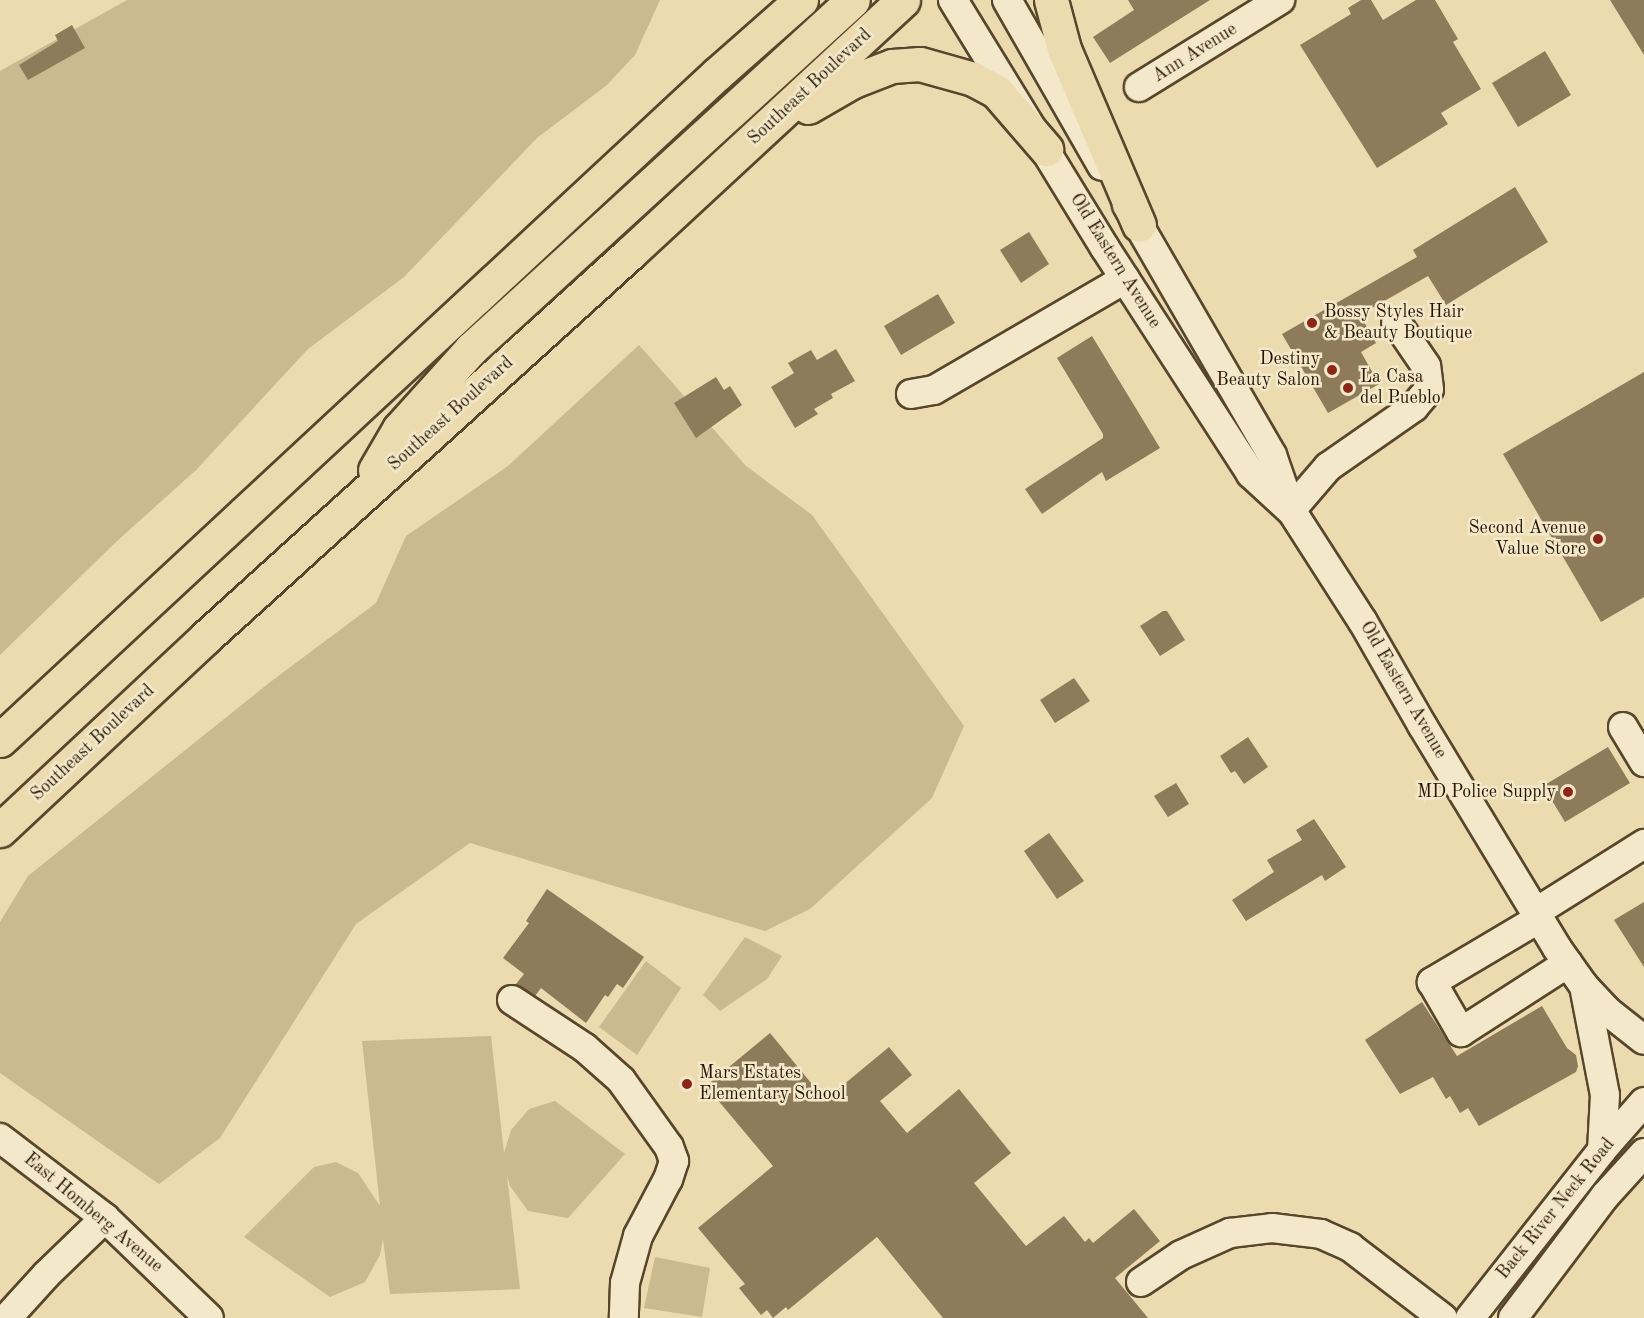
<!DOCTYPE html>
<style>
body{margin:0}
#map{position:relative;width:1644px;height:1318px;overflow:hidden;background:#ecdbae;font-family:"Old Standard TT",serif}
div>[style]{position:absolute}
.green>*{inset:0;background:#cbb990}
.building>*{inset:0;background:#8d7b5a}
.roads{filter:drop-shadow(2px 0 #58462c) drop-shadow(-2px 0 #58462c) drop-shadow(0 2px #58462c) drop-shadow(0 -2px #58462c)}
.minor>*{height:28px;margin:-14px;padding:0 14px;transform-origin:14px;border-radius:14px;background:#f3e8ca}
.major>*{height:33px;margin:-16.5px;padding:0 16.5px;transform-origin:16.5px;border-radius:16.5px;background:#ecdbae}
.highway>*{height:33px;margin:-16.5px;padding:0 16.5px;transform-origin:16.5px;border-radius:16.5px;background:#ecdbae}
.dots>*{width:16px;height:16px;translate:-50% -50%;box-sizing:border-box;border:3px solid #f3e8ca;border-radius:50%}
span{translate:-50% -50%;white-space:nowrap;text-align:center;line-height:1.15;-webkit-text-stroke:5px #f3e8ca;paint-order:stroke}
.street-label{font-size:18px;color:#271400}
.poi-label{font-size:18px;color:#271400}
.left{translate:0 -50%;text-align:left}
.right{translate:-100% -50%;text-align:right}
</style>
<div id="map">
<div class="green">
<div style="clip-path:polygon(127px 0,660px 0,635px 55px,607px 85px,537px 138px,404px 277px,308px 349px,196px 470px,116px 542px,0 655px,0 71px)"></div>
<div style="clip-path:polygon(639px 345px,746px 466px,812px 515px,964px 726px,932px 798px,810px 909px,765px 931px,470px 843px,356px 924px,220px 1138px,159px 1184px,0 1073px,0 922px,28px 876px,269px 683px,376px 603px,406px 536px,508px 466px)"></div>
<div style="clip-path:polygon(745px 937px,782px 956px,767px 979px,720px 1011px,703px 995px)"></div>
<div style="clip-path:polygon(646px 961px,681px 988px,637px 1055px,599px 1027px)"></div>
<div style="clip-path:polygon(491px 1036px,504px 1153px,511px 1130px,529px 1109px,555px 1101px,625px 1154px,568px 1218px,528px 1211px,510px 1186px,507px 1176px,520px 1289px,390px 1294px,383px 1239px,380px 1255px,365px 1282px,330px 1297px,244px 1237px,314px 1167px,336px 1162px,358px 1173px,380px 1206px,362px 1041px)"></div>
<div style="clip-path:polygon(655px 1257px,710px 1268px,702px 1317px,644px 1308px)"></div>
</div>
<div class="building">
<div style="clip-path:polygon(1128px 0,1210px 0,1110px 63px,1093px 37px,1134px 10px)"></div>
<div style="clip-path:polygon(1361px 0,1371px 0,1383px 20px,1416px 0,1435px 0,1458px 39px,1453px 42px,1481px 89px,1441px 113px,1448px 124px,1377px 168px,1300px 45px,1351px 14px,1348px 8px)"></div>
<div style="clip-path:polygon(1610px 0,1644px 0,1644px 55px)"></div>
<div style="clip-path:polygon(72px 25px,85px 48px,28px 80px,19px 65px,58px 41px,55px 35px)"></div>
<div style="clip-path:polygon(1545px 51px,1571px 95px,1518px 127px,1492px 83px)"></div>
<div style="clip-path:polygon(1515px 187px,1548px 242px,1446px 305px,1428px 276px,1360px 315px,1376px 343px,1361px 352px,1379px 384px,1328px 413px,1282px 334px,1417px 257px,1413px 250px)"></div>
<div style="clip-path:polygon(1029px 232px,1049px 264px,1021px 283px,1000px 250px)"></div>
<div style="clip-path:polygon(938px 294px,955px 323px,901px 355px,884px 326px)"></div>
<div style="clip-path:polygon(1092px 336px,1160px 448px,1106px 481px,1102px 472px,1042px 514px,1025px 489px,1103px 438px,1103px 434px,1057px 358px)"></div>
<div style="clip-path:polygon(836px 349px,855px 381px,831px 394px,833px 398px,814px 409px,818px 414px,795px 428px,771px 387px,794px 373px,788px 363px,811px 350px,817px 360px)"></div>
<div style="clip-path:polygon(1644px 372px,1644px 597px,1601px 622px,1503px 454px)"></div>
<div style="clip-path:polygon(716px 377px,724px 390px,730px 386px,742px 405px,696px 438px,674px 403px)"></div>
<div style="clip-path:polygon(1163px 611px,1167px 611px,1185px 640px,1160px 656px,1140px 626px)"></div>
<div style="clip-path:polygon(1074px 678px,1090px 701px,1055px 723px,1040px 700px)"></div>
<div style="clip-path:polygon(1248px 737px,1268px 767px,1244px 784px,1235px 771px,1231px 773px,1220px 756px)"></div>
<div style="clip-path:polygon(1608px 747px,1630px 783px,1565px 822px,1543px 786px)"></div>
<div style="clip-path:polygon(1176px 783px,1189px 804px,1168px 817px,1154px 796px)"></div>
<div style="clip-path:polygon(1314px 819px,1346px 867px,1325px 881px,1322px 875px,1246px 921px,1232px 900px,1274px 872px,1267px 860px,1302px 840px,1296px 830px)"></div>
<div style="clip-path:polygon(1049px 833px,1084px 881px,1057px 899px,1024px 851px)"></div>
<div style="clip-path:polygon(547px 889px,644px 957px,623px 988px,617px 984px,608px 997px,605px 995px,586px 1023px,541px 988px,535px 996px,516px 984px,524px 974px,503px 958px,529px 923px,526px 921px)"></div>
<div style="clip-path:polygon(1644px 902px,1644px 967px,1614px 920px)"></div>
<div style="clip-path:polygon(1422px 1002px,1457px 1056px,1542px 1006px,1567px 1048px,1576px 1055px,1578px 1066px,1576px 1072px,1479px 1126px,1468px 1108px,1460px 1113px,1450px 1096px,1446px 1099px,1433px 1077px,1400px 1094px,1365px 1040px)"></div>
<div style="clip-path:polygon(770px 1033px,825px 1100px,889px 1047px,912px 1075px,880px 1101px,907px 1133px,959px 1089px,1011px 1153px,974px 1183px,1026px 1246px,1064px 1216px,1085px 1242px,1089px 1238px,1093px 1243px,1134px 1209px,1160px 1241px,1115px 1278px,1148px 1318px,943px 1318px,877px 1237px,788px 1310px,786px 1307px,773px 1318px,767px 1310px,761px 1315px,739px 1288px,745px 1284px,698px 1228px,773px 1166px,706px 1086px)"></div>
</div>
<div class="roads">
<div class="minor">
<div style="left:953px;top:0;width:291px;rotate:58.5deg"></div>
<div style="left:1105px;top:248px;width:269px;rotate:57.1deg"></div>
<div style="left:1251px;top:474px;width:52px;rotate:42.6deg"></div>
<div style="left:1007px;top:0;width:191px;rotate:60.2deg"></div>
<div style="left:1139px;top:87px;width:166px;rotate:-31.7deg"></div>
<div style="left:1127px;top:205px;width:289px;rotate:59.9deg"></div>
<div style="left:1272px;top:455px;width:58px;rotate:70.9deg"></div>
<div style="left:1291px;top:510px;width:133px;rotate:57.3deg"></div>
<div style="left:1363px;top:622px;width:119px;rotate:60.2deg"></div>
<div style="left:1422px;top:725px;width:261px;rotate:58.8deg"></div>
<div style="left:1557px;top:948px;width:47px;rotate:54.6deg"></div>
<div style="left:1584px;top:986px;width:33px;rotate:47deg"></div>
<div style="left:1606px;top:1010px;width:48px;rotate:38.3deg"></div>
<div style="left:911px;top:394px;width:23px;rotate:-10deg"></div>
<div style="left:934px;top:390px;width:221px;rotate:-30.2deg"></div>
<div style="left:1291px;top:510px;width:57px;rotate:-49.3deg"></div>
<div style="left:1328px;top:467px;width:105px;rotate:-34.9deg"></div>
<div style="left:1414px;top:407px;width:23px;rotate:-50deg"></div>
<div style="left:1429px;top:389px;width:23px;rotate:-97deg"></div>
<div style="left:1426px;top:366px;width:53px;rotate:-124.3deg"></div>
<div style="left:1623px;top:727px;width:41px;rotate:59deg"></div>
<div style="left:1536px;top:912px;width:128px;rotate:-32.2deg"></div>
<div style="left:1540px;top:918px;width:126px;rotate:149.3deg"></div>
<div style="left:1432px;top:982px;width:58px;rotate:59.9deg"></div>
<div style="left:1461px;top:1032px;width:127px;rotate:-32.8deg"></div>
<div style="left:1584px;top:986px;width:111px;rotate:79.1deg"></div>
<div style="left:1605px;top:1095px;width:55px;rotate:93.1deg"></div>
<div style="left:512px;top:1000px;width:87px;rotate:33.3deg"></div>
<div style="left:585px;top:1048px;width:48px;rotate:41.6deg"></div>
<div style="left:621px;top:1080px;width:82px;rotate:54.4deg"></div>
<div style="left:669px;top:1147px;width:15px;rotate:70deg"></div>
<div style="left:674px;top:1161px;width:19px;rotate:108deg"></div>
<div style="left:668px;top:1179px;width:64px;rotate:117.8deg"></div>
<div style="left:638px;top:1236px;width:49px;rotate:105.5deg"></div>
<div style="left:625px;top:1283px;width:35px;rotate:92deg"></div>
<div style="left:0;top:1138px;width:132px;rotate:37.3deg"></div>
<div style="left:105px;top:1218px;width:144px;rotate:43.9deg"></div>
<div style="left:1141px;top:1282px;width:48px;rotate:-34deg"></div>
<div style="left:1181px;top:1255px;width:54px;rotate:-24.2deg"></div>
<div style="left:1230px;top:1233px;width:42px;rotate:-6.8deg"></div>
<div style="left:1272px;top:1228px;width:49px;rotate:7deg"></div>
<div style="left:1321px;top:1234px;width:32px;rotate:24deg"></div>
<div style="left:1350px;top:1247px;width:117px;rotate:37.4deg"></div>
<div style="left:7px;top:1318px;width:58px;rotate:-47.8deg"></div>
<div style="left:46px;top:1275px;width:82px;rotate:-44deg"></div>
<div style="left:1470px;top:1318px;width:214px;rotate:-51.8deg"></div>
<div style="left:1602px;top:1150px;width:64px;rotate:-48.8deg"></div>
<div style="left:1513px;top:1318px;width:153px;rotate:-53deg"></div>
<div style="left:1605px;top:1196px;width:58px;rotate:-47.8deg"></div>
</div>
<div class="major">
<div style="left:808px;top:107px;width:52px;rotate:-30deg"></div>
<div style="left:853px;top:81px;width:42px;rotate:-21deg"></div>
<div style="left:892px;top:66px;width:28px;rotate:-4deg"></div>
<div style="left:920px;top:64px;width:55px;rotate:15.8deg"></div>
<div style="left:973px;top:79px;width:26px;rotate:28deg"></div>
<div style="left:996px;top:91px;width:77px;rotate:49.2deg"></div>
<div style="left:375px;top:470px;width:48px;rotate:-59.7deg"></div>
<div style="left:399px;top:429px;width:108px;rotate:-48deg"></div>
<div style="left:471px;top:349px;width:517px;rotate:-42.42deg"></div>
<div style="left:0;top:740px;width:979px;rotate:-42.89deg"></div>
<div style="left:717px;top:74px;width:112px;rotate:-41.4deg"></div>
<div style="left:0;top:830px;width:282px;rotate:-43.1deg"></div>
<div style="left:206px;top:637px;width:572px;rotate:-42.17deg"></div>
<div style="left:630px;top:253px;width:372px;rotate:-42.8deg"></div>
</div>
<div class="highway">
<div style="left:1051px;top:0;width:51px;rotate:75.1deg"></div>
<div style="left:1064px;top:49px;width:191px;rotate:66.9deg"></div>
</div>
</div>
<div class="dots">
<div style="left:1312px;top:323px;background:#8f2418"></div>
<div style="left:1332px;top:370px;background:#8f2418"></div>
<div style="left:1348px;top:388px;background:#8f2418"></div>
<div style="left:1598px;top:539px;background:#8f2418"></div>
<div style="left:1568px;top:792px;background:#8f2418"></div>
<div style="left:687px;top:1084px;background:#8f2418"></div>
</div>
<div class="street-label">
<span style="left:1195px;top:53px;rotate:-32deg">Ann Avenue</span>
<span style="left:810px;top:87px;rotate:-43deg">Southeast Boulevard</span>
<span style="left:1115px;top:261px;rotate:58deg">Old Eastern Avenue</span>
<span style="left:451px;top:414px;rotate:-42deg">Southeast Boulevard</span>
<span style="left:1403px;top:690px;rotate:60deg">Old Eastern Avenue</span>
<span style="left:93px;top:743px;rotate:-43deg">Southeast Boulevard</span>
<span style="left:1556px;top:1209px;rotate:-51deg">Back River Neck Road</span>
<span style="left:93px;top:1213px;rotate:40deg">East Homberg Avenue</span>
</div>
<div class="poi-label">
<span class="left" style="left:1324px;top:323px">Bossy Styles Hair<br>&amp; Beauty Boutique</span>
<span class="right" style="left:1320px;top:370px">Destiny<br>Beauty Salon</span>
<span class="left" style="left:1360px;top:388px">La Casa<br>del Pueblo</span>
<span class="right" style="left:1586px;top:539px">Second Avenue<br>Value Store</span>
<span class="right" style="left:1556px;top:792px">MD Police Supply</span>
<span class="left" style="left:699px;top:1084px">Mars Estates<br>Elementary School</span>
</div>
</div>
